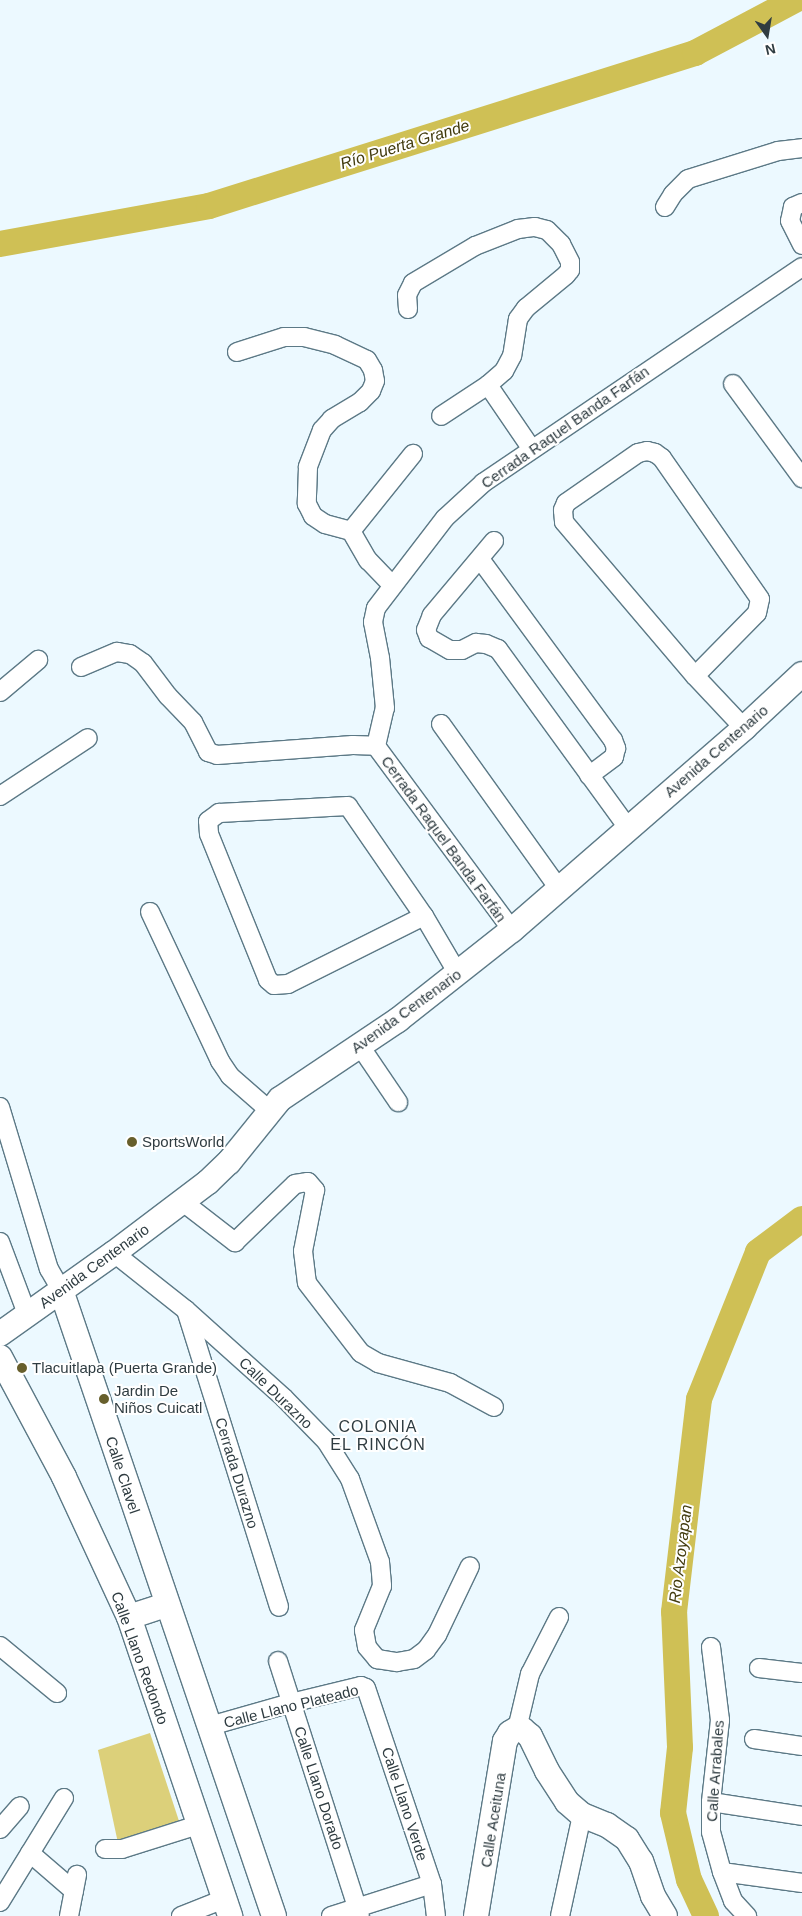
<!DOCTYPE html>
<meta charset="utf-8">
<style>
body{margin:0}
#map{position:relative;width:802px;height:1916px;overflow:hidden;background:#ecf9ff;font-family:Helvetica,sans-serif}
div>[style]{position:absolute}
.green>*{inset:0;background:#dcd07a}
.river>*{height:26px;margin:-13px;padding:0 13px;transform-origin:13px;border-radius:13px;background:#cfc055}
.roads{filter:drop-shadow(1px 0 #5c7986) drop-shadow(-1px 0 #5c7986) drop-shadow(0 1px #5c7986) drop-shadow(0 -1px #5c7986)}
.street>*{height:18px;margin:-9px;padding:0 9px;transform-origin:9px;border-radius:9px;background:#fff}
.secondary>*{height:24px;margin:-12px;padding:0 12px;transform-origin:12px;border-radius:12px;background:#fff}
.dots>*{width:14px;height:14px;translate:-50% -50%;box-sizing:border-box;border:2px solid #fff;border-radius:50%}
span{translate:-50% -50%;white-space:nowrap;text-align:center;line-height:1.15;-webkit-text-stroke:4px #fff;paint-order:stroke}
.street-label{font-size:15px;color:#2f3c41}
.poi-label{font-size:15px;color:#2f3c41}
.left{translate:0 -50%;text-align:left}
.water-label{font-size:16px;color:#423b0e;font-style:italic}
.neighbourhood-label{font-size:16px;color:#2f3c41;letter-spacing:1px}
.north{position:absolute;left:742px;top:10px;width:50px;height:50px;-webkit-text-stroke:4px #fff;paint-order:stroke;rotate:167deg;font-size:14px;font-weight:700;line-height:20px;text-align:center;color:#2f3c41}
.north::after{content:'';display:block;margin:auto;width:18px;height:22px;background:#2f3c41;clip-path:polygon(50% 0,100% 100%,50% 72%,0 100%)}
</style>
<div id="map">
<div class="green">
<div style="clip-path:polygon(150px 1733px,179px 1821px,118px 1843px,98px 1750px)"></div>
</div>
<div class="river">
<div style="left:0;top:244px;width:212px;rotate:-10.3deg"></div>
<div style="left:209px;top:206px;width:510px;rotate:-17.47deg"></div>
<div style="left:695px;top:53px;width:113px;rotate:-27.9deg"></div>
<div style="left:706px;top:1916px;width:40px;rotate:-115deg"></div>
<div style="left:689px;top:1880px;width:69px;rotate:-103.4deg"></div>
<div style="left:673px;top:1813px;width:66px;rotate:-83.9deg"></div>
<div style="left:680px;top:1747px;width:135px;rotate:-92.5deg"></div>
<div style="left:674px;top:1612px;width:214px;rotate:-83.3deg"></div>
<div style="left:699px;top:1399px;width:158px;rotate:-68.1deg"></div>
<div style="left:758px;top:1252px;width:55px;rotate:-36.9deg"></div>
</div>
<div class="roads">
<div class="street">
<div style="left:802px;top:203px;width:10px;rotate:156deg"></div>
<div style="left:793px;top:207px;width:14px;rotate:102deg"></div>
<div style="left:790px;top:221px;width:27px;rotate:63deg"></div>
<div style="left:665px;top:207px;width:15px;rotate:-58deg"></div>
<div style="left:673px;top:194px;width:21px;rotate:-45deg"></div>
<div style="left:688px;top:179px;width:94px;rotate:-17.3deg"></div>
<div style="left:778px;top:151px;width:24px;rotate:-7deg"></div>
<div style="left:408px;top:309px;width:14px;rotate:-94deg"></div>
<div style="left:407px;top:295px;width:13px;rotate:-63deg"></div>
<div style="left:413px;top:283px;width:72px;rotate:-30.8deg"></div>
<div style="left:475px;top:246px;width:46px;rotate:-21.6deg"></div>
<div style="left:518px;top:229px;width:17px;rotate:-7deg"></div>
<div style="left:535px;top:227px;width:12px;rotate:14deg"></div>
<div style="left:547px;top:230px;width:20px;rotate:45deg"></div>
<div style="left:561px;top:244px;width:20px;rotate:63deg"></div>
<div style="left:570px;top:262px;width:8px;rotate:90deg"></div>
<div style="left:570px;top:270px;width:6px;rotate:129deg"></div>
<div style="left:566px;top:275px;width:52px;rotate:140.5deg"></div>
<div style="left:526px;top:308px;width:14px;rotate:126deg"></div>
<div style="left:518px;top:319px;width:37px;rotate:99deg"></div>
<div style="left:512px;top:356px;width:17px;rotate:118deg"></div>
<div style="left:504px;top:371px;width:21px;rotate:139deg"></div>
<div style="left:488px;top:385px;width:56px;rotate:146.6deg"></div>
<div style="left:237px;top:352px;width:49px;rotate:-17.7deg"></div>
<div style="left:284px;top:337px;width:20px"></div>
<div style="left:304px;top:337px;width:32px;rotate:14deg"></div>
<div style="left:335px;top:345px;width:35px;rotate:25deg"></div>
<div style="left:367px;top:360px;width:12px;rotate:59deg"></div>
<div style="left:373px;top:370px;width:11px;rotate:80deg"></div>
<div style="left:375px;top:381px;width:11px;rotate:112deg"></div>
<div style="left:371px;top:391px;width:16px;rotate:135deg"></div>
<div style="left:360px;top:402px;width:33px;rotate:149deg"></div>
<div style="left:332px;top:419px;width:15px;rotate:132deg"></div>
<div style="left:322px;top:430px;width:40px;rotate:111deg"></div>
<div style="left:308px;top:467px;width:37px;rotate:92deg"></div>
<div style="left:307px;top:504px;width:13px;rotate:63deg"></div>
<div style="left:313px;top:516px;width:14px;rotate:34deg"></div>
<div style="left:325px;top:524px;width:27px;rotate:15deg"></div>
<div style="left:351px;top:531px;width:34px;rotate:60deg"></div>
<div style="left:368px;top:560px;width:35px;rotate:46deg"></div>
<div style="left:733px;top:384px;width:117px;rotate:53.7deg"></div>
<div style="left:488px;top:385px;width:76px;rotate:55.7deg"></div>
<div style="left:351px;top:531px;width:99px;rotate:-51.2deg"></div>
<div style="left:494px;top:541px;width:97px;rotate:130deg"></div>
<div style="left:432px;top:615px;width:16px;rotate:112deg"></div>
<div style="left:426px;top:630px;width:9px;rotate:69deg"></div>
<div style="left:429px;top:638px;width:24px;rotate:30deg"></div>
<div style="left:450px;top:650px;width:12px"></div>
<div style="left:462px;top:650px;width:16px;rotate:-27deg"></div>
<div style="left:476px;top:643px;width:10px;rotate:6deg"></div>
<div style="left:486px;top:644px;width:13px;rotate:23deg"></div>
<div style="left:498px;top:649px;width:221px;rotate:54deg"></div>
<div style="left:480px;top:559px;width:225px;rotate:53.7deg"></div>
<div style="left:613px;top:740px;width:9px;rotate:69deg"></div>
<div style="left:616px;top:748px;width:9px;rotate:103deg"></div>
<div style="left:614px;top:757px;width:31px;rotate:143deg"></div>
<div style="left:81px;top:667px;width:39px;rotate:-23deg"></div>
<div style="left:117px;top:652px;width:13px;rotate:9deg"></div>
<div style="left:130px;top:654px;width:16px;rotate:35deg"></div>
<div style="left:143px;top:663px;width:41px;rotate:52.9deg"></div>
<div style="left:168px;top:696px;width:36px;rotate:46deg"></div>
<div style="left:193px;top:722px;width:34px;rotate:63deg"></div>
<div style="left:208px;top:752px;width:9px;rotate:18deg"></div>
<div style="left:217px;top:755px;width:136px;rotate:-4.2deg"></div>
<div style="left:353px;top:745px;width:23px;rotate:2deg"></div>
<div style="left:695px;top:676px;width:88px;rotate:-45.5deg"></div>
<div style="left:757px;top:613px;width:14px;rotate:-78deg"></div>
<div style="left:760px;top:599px;width:172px;rotate:-124.8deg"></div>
<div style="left:662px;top:458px;width:9px;rotate:-144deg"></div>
<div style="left:655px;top:453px;width:8px;rotate:-166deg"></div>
<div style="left:647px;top:451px;width:9px;rotate:167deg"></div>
<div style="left:638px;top:453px;width:88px;rotate:145.2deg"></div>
<div style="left:566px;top:503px;width:8px;rotate:113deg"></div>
<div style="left:563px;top:510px;width:12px;rotate:85deg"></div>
<div style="left:564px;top:522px;width:202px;rotate:49.6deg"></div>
<div style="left:695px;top:676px;width:71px;rotate:46.7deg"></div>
<div style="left:0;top:692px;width:50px;rotate:-40.1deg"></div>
<div style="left:441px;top:724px;width:203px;rotate:54.4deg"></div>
<div style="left:0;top:796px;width:105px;rotate:-33.4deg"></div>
<div style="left:150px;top:912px;width:165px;rotate:64.8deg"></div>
<div style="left:220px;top:1061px;width:18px;rotate:56deg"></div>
<div style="left:230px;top:1076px;width:52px;rotate:41.1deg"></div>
<div style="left:424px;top:916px;width:152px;rotate:153.4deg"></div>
<div style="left:288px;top:984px;width:14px;rotate:176deg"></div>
<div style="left:274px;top:985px;width:8px;rotate:-140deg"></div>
<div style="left:268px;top:980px;width:157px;rotate:-112deg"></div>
<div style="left:209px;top:834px;width:13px;rotate:-94deg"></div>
<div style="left:208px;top:821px;width:14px;rotate:-36deg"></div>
<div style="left:219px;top:813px;width:129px;rotate:-3.1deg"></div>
<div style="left:348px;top:806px;width:134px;rotate:55.4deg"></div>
<div style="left:424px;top:916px;width:67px;rotate:59.6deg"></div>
<div style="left:512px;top:930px;width:229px;rotate:-126.5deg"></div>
<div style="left:376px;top:746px;width:39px;rotate:-77deg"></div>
<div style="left:385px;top:708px;width:50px;rotate:-95.7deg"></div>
<div style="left:380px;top:658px;width:37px;rotate:-101deg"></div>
<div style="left:373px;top:622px;width:14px;rotate:-78deg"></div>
<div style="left:376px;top:608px;width:113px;rotate:-52.5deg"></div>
<div style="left:445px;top:518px;width:52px;rotate:-42.6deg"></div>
<div style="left:483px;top:483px;width:385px;rotate:-34.1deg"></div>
<div style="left:360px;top:1046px;width:68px;rotate:55.8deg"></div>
<div style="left:0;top:1107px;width:169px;rotate:73.2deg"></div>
<div style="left:49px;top:1269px;width:24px;rotate:60deg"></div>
<div style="left:183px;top:1202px;width:66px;rotate:37.6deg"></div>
<div style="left:235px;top:1242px;width:83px;rotate:-44deg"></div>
<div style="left:295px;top:1184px;width:13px;rotate:-9deg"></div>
<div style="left:308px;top:1182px;width:11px;rotate:49deg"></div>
<div style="left:315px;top:1190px;width:62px;rotate:101.1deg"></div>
<div style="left:303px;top:1251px;width:32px;rotate:83deg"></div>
<div style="left:307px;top:1283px;width:88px;rotate:52.4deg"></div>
<div style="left:361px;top:1353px;width:20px;rotate:30deg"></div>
<div style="left:378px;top:1363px;width:75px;rotate:15.5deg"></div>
<div style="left:450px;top:1383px;width:50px;rotate:28.6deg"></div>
<div style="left:0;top:1242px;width:77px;rotate:69.4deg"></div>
<div style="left:114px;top:1253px;width:92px;rotate:38.4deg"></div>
<div style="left:186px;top:1310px;width:132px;rotate:41.9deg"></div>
<div style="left:284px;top:1398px;width:60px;rotate:45.7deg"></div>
<div style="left:326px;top:1441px;width:45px;rotate:57.7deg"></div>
<div style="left:350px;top:1479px;width:88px;rotate:70.1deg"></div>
<div style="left:380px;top:1562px;width:24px;rotate:85deg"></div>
<div style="left:382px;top:1586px;width:48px;rotate:112.2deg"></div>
<div style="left:364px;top:1630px;width:17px;rotate:80deg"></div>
<div style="left:367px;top:1647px;width:16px;rotate:50deg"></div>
<div style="left:377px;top:1659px;width:20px;rotate:9deg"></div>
<div style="left:397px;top:1662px;width:17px;rotate:-10deg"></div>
<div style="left:414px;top:1659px;width:15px;rotate:-37deg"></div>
<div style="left:426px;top:1650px;width:19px;rotate:-54deg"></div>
<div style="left:437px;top:1635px;width:76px;rotate:-64.4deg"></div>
<div style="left:186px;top:1310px;width:311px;rotate:72.6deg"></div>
<div style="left:0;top:1646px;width:74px;rotate:39.5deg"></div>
<div style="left:711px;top:1647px;width:74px;rotate:83deg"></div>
<div style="left:720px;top:1720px;width:82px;rotate:96.3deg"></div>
<div style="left:711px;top:1802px;width:30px;rotate:90deg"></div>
<div style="left:711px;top:1832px;width:41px;rotate:74.6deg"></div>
<div style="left:722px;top:1872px;width:31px;rotate:69deg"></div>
<div style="left:733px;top:1901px;width:21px;rotate:47deg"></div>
<div style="left:278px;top:1661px;width:268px;rotate:72.2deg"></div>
<div style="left:759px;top:1668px;width:43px;rotate:6.6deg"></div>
<div style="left:210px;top:1726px;width:84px;rotate:-15.9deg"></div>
<div style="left:291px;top:1703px;width:72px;rotate:-13.7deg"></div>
<div style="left:361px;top:1686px;width:5px;rotate:22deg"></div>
<div style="left:366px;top:1688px;width:207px;rotate:71.4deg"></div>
<div style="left:432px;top:1884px;width:32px;rotate:83deg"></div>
<div style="left:517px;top:1729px;width:57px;rotate:-76.7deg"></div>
<div style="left:530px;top:1674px;width:64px;rotate:-63deg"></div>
<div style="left:754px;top:1739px;width:49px;rotate:8.3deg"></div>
<div style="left:711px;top:1802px;width:92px;rotate:8.7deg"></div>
<div style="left:0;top:1829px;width:30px;rotate:-49deg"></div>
<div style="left:105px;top:1849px;width:17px"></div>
<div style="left:122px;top:1849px;width:80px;rotate:-17.5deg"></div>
<div style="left:30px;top:1853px;width:58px;rotate:40.8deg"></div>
<div style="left:722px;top:1872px;width:81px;rotate:7.8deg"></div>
<div style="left:0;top:1902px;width:122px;rotate:-58.4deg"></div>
<div style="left:69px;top:1916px;width:42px;rotate:-79deg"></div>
<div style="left:181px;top:1916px;width:46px;rotate:-21.6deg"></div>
<div style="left:331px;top:1916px;width:106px;rotate:-17.6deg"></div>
<div style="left:560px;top:1916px;width:103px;rotate:-77.7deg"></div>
</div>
<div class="secondary">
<div style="left:61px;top:1290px;width:661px;rotate:71.21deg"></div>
<div style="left:0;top:1334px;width:140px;rotate:-35.4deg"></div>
<div style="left:114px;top:1253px;width:118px;rotate:-37.1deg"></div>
<div style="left:208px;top:1182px;width:29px;rotate:-44deg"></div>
<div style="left:229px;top:1162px;width:81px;rotate:-51deg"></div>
<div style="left:280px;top:1099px;width:142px;rotate:-33.8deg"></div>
<div style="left:398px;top:1020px;width:145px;rotate:-38.3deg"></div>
<div style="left:512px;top:930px;width:308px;rotate:-41deg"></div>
<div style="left:744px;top:728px;width:79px;rotate:-43deg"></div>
<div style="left:0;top:1357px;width:136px;rotate:61.9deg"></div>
<div style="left:64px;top:1477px;width:154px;rotate:65.1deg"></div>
<div style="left:129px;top:1617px;width:316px;rotate:71.3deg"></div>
<div style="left:129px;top:1617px;width:39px;rotate:-18deg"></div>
<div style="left:476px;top:1916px;width:177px;rotate:-80.6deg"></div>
<div style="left:505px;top:1741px;width:9px;rotate:-58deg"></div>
<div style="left:510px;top:1733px;width:8px;rotate:-30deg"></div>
<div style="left:517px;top:1729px;width:6px;rotate:9deg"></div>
<div style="left:523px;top:1730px;width:9px;rotate:41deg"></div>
<div style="left:530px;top:1736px;width:39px;rotate:64deg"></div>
<div style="left:547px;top:1771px;width:37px;rotate:57deg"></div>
<div style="left:567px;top:1802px;width:20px;rotate:41deg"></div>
<div style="left:582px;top:1815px;width:27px;rotate:22deg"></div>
<div style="left:607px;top:1825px;width:24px;rotate:35deg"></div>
<div style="left:627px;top:1839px;width:26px;rotate:58deg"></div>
<div style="left:641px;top:1861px;width:37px;rotate:71deg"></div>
<div style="left:653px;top:1896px;width:23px;rotate:59deg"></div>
</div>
</div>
<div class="dots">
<div style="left:132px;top:1142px;background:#675f2c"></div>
<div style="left:22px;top:1368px;background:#675f2c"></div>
<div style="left:104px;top:1399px;background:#675f2c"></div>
</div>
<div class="street-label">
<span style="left:565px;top:427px;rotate:-35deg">Cerrada Raquel Banda Farfán</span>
<span style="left:716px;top:751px;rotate:-41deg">Avenida Centenario</span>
<span style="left:444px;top:839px;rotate:54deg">Cerrada Raquel Banda Farfán</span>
<span style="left:406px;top:1011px;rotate:-36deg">Avenida Centenario</span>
<span style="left:94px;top:1266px;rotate:-36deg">Avenida Centenario</span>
<span style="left:276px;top:1393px;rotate:44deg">Calle Durazno</span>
<span style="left:237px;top:1473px;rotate:73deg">Cerrada Durazno</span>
<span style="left:123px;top:1475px;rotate:72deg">Calle Clavel</span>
<span style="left:140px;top:1658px;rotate:70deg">Calle Llano Redondo</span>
<span style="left:291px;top:1706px;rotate:-14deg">Calle Llano Plateado</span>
<span style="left:715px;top:1771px;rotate:-86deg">Calle Arrabales</span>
<span style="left:319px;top:1788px;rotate:72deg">Calle Llano Dorado</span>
<span style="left:405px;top:1804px;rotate:72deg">Calle Llano Verde</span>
<span style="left:493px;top:1820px;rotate:-81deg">Calle Aceituna</span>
</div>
<div class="poi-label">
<span class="left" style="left:142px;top:1142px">SportsWorld</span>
<span class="left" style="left:32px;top:1368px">Tlacuitlapa (Puerta Grande)</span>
<span class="left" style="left:114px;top:1399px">Jardin De<br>Niños Cuicatl</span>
</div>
<div class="water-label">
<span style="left:405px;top:145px;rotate:-17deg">Río Puerta Grande</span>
<span style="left:681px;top:1554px;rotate:-83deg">Rio Azoyapan</span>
</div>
<div class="neighbourhood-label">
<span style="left:378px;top:1436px">COLONIA<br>EL RINCÓN</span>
</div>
<div class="north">N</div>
</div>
